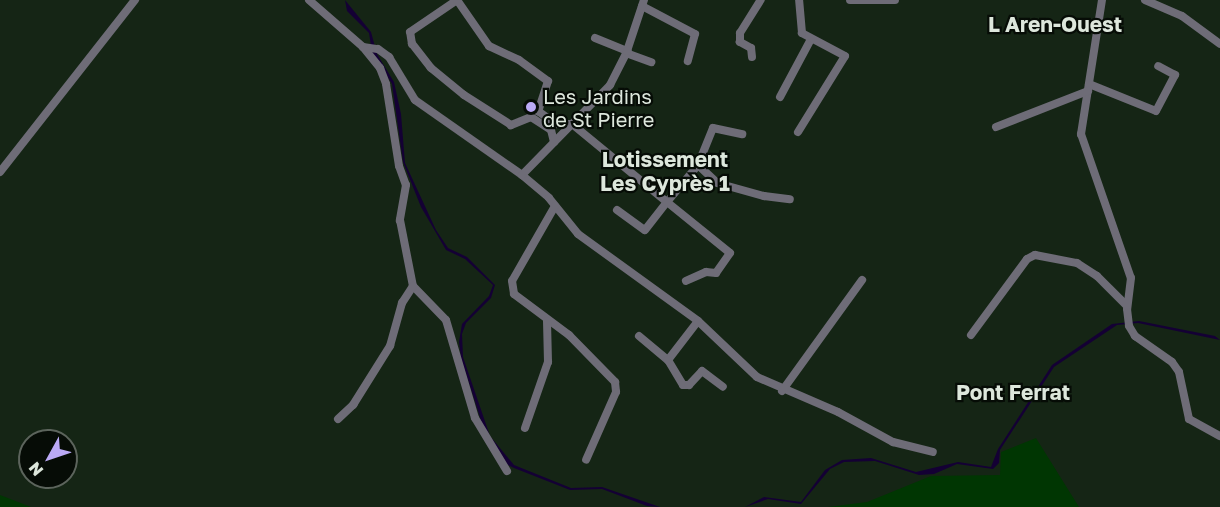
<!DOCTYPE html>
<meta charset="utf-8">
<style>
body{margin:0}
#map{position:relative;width:1220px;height:507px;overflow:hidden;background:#152515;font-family:"Golos Text",sans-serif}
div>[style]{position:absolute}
.green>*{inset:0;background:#003602}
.water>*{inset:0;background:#140034}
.minor>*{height:8px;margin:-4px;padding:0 4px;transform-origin:4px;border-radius:4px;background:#6e6c77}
.dots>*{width:16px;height:16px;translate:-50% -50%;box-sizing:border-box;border:3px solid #060c06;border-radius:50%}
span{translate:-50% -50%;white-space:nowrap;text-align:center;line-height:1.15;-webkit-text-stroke:4.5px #060c06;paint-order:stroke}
.poi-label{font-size:20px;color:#dde7dc}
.left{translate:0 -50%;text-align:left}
.neighbourhood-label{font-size:21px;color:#dde7dc;font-weight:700}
.north{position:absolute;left:18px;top:429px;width:60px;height:60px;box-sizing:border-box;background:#060c06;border:2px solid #5c645c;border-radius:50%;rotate:230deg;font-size:16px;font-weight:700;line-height:24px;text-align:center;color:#dde7dc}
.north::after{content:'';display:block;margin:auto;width:21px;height:27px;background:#bbaaf6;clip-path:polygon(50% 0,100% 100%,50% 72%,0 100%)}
</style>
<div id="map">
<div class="green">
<div style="clip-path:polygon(1036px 438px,1079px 507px,828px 507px,867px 502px,931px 476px,1000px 475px,1001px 452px)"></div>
<div style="clip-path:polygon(0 495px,31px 507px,0 507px)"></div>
</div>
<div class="water">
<div style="clip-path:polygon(345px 0,371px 32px,377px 54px,394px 82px,401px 114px,405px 163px,436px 230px,448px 248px,467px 257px,495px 285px,491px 298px,466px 323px,462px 334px,463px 357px,490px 436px,514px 465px,571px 488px,602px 487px,660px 507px,647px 506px,602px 489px,570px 490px,514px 468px,506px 464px,484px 430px,461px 358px,459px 342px,462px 324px,489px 296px,493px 285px,465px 259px,446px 250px,421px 207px,403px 162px,392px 84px,372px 52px,369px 33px,347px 11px)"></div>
<div style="clip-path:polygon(1139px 321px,1215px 336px,1220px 340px,1138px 323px,1117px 325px,1054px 367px,1000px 450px,999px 463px,993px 469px,957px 464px,934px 474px,919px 475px,875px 461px,844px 462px,830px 469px,801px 504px,768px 499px,745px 507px,764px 497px,801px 502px,825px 470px,842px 460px,871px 458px,916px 472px,958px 462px,991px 467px,998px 449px,1052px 365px,1112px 324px)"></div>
</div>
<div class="minor">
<div style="left:309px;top:0;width:72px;rotate:41deg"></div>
<div style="left:363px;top:47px;width:15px;rotate:8deg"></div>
<div style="left:378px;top:49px;width:14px;rotate:36deg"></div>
<div style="left:389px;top:57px;width:50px;rotate:58.8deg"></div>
<div style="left:415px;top:100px;width:131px;rotate:35deg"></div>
<div style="left:522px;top:175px;width:35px;rotate:40deg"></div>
<div style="left:549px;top:198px;width:46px;rotate:51.1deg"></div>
<div style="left:578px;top:234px;width:148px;rotate:35.9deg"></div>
<div style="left:698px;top:321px;width:81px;rotate:43.5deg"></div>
<div style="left:757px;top:377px;width:88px;rotate:23.4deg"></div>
<div style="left:838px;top:412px;width:63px;rotate:28.6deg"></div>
<div style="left:893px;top:442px;width:41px;rotate:14deg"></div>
<div style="left:850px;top:0;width:45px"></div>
<div style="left:1102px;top:0;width:136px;rotate:98.9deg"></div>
<div style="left:1081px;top:134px;width:152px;rotate:70.9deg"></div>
<div style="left:1131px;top:278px;width:31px;rotate:97deg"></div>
<div style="left:1127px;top:309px;width:17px;rotate:83deg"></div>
<div style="left:1129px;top:326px;width:12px;rotate:59deg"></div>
<div style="left:1135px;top:336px;width:45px;rotate:35.1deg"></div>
<div style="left:1172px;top:362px;width:12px;rotate:55deg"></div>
<div style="left:1179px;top:372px;width:48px;rotate:78deg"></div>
<div style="left:1189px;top:419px;width:35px;rotate:29deg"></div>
<div style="left:1145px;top:0;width:40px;rotate:23.4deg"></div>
<div style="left:1182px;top:16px;width:47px;rotate:36.4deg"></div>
<div style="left:642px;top:6px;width:60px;rotate:27.8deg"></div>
<div style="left:695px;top:34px;width:28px;rotate:105deg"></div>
<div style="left:595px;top:38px;width:35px;rotate:22deg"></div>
<div style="left:363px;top:47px;width:27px;rotate:51deg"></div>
<div style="left:380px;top:68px;width:17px;rotate:69deg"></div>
<div style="left:386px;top:84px;width:83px;rotate:81deg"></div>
<div style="left:399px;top:166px;width:20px;rotate:70deg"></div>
<div style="left:406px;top:185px;width:36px;rotate:100deg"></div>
<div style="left:400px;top:220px;width:67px;rotate:78.9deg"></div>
<div style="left:413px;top:286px;width:47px;rotate:45.9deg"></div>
<div style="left:446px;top:320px;width:102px;rotate:73.5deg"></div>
<div style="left:475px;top:418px;width:62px;rotate:58.9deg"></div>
<div style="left:626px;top:53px;width:27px;rotate:20deg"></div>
<div style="left:752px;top:57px;width:9px;rotate:-96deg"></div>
<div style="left:751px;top:48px;width:13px;rotate:-151deg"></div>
<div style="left:740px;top:42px;width:9px;rotate:-90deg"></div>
<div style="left:740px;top:33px;width:39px;rotate:-58deg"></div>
<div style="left:1089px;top:84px;width:72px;rotate:21.9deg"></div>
<div style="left:1156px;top:111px;width:41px;rotate:-62.2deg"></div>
<div style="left:1175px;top:75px;width:19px;rotate:-152deg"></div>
<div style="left:780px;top:97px;width:66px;rotate:-61.9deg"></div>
<div style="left:996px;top:127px;width:99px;rotate:-21.4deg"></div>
<div style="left:798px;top:132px;width:89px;rotate:-58.3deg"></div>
<div style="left:845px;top:56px;width:49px;rotate:-151.9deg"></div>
<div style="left:802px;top:33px;width:33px;rotate:-95deg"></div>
<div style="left:554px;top:142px;width:12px;rotate:-104deg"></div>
<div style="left:551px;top:130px;width:24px;rotate:-147deg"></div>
<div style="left:531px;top:117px;width:22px;rotate:158deg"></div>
<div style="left:511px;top:125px;width:56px;rotate:-147.4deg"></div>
<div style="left:464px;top:95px;width:43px;rotate:-140.7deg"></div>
<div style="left:431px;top:68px;width:31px;rotate:-128deg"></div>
<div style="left:412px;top:44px;width:12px;rotate:-99deg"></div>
<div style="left:410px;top:32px;width:57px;rotate:-34.2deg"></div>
<div style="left:457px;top:0;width:56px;rotate:55.2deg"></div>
<div style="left:489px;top:46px;width:33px;rotate:25deg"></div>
<div style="left:519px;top:60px;width:36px;rotate:36deg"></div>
<div style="left:548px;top:81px;width:32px;rotate:108deg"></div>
<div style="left:538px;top:111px;width:22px;rotate:36deg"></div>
<div style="left:556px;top:124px;width:16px"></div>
<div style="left:572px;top:124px;width:123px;rotate:39.4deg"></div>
<div style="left:667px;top:202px;width:48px;rotate:-50deg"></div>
<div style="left:698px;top:165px;width:40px;rotate:-68deg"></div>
<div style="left:713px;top:128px;width:30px;rotate:12deg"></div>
<div style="left:698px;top:165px;width:26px;rotate:43deg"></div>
<div style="left:717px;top:183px;width:49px;rotate:15.5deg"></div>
<div style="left:764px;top:196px;width:26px;rotate:7deg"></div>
<div style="left:0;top:172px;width:219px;rotate:-51.9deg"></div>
<div style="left:522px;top:175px;width:126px;rotate:-45.6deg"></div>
<div style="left:610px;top:85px;width:38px;rotate:-63deg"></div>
<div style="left:627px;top:51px;width:54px;rotate:-71.6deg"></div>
<div style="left:555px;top:206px;width:86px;rotate:119.8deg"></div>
<div style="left:512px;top:281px;width:13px;rotate:81deg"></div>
<div style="left:514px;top:294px;width:69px;rotate:36.7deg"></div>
<div style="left:569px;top:335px;width:66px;rotate:45.6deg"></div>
<div style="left:615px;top:382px;width:10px;rotate:84deg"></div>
<div style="left:616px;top:392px;width:74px;rotate:113.8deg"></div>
<div style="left:617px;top:210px;width:34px;rotate:36deg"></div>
<div style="left:645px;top:230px;width:36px;rotate:-52deg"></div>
<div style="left:667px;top:202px;width:81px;rotate:39deg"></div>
<div style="left:730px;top:253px;width:24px;rotate:125deg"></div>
<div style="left:716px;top:273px;width:10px;rotate:-174deg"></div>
<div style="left:706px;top:272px;width:22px;rotate:156deg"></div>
<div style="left:971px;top:335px;width:94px;rotate:-53.6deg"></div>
<div style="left:1027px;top:259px;width:9px;rotate:-27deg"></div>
<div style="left:1035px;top:255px;width:43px;rotate:10.8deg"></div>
<div style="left:1077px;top:263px;width:24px;rotate:33deg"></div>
<div style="left:1097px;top:276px;width:42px;rotate:45deg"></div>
<div style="left:639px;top:336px;width:38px;rotate:40deg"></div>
<div style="left:668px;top:360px;width:49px;rotate:-52.4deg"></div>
<div style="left:668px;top:360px;width:29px;rotate:59deg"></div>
<div style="left:683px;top:385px;width:6px"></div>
<div style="left:689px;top:385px;width:19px;rotate:-47deg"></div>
<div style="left:702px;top:371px;width:26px;rotate:37deg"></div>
<div style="left:782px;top:391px;width:137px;rotate:-54.2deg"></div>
<div style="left:338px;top:419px;width:21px;rotate:-43deg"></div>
<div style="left:353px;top:405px;width:70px;rotate:-57.9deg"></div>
<div style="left:390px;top:346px;width:45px;rotate:-74.4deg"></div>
<div style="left:402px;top:303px;width:20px;rotate:-57deg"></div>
<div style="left:525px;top:428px;width:70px;rotate:-70.8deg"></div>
<div style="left:548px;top:362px;width:41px;rotate:-91.4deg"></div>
</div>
<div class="dots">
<div style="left:531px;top:107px;background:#bbaaf6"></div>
</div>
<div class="poi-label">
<span class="left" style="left:543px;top:108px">Les Jardins<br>de St Pierre</span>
</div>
<div class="neighbourhood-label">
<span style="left:1055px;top:24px">L Aren-Ouest</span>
<span style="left:665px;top:171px">Lotissement<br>Les Cyprès 1</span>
<span style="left:1013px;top:392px">Pont Ferrat</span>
</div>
<div class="north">N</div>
</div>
